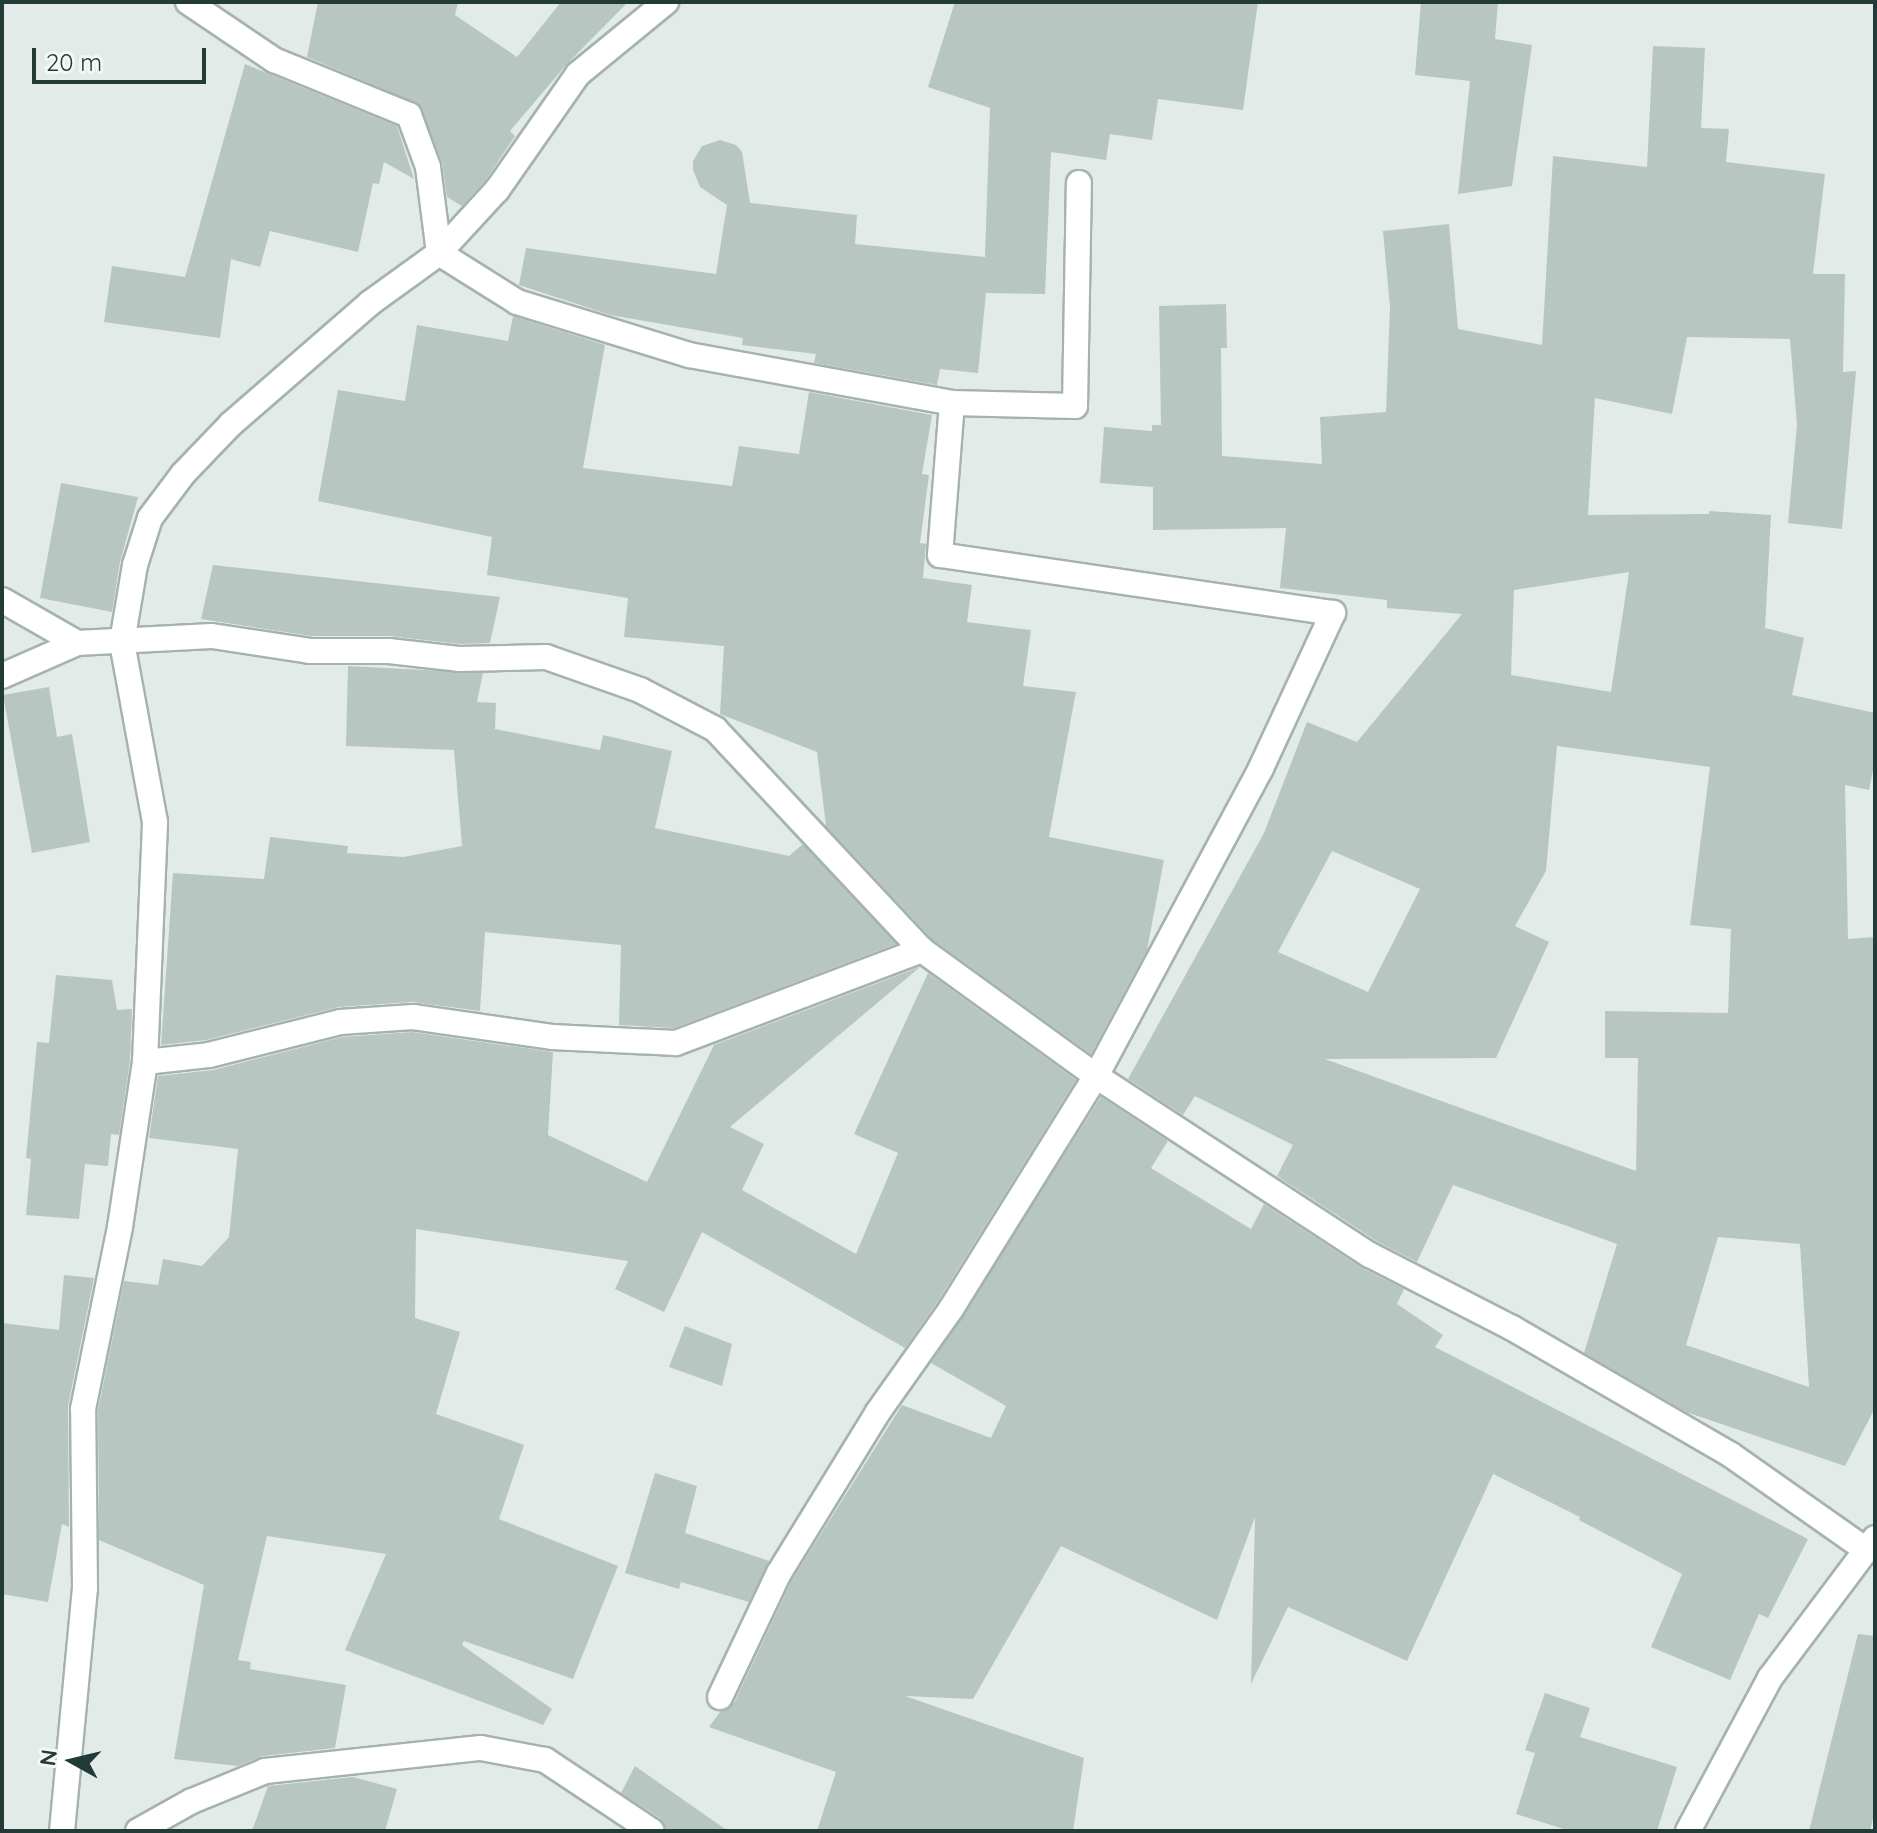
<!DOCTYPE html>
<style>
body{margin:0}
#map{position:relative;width:1877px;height:1833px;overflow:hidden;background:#e2ebe8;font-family:Quicksand,sans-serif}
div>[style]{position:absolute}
.building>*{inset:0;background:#b8c6c2}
.roads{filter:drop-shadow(2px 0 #a5b3b0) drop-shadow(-2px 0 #a5b3b0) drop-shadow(0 2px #a5b3b0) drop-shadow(0 -2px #a5b3b0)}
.minor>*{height:24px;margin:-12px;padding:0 12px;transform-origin:12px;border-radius:12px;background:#fff}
span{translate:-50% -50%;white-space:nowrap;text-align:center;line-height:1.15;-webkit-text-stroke:6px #f2f8f6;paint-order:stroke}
.frame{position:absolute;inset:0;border:4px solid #233b38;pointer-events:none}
.north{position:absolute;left:32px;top:1721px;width:80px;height:80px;-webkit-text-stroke:6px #f2f8f6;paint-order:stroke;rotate:278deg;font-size:22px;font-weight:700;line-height:32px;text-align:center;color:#233b38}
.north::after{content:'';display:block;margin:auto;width:28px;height:36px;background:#233b38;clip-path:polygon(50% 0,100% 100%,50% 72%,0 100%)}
.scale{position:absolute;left:32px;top:48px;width:174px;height:36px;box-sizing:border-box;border:4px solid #233b38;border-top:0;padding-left:10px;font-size:24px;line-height:28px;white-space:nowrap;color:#233b38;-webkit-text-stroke:6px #f2f8f6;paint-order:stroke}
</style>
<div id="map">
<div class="building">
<div style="clip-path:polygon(318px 2px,458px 2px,455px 15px,517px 57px,561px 2px,628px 2px,566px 65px,510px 131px,515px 136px,485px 181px,462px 206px,447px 197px,442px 162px,419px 104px,307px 57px)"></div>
<div style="clip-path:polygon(955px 2px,1258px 2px,1243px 110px,1158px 99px,1152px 140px,1110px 134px,1106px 160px,1051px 152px,1045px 294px,986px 293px,978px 373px,940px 369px,937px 385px,814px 363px,816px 354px,742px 345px,743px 338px,610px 315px,519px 285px,526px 248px,716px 274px,727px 205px,700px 187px,693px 170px,693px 161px,702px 146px,720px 140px,736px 145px,742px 152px,750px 203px,857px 215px,855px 244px,985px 257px,990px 108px,928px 87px)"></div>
<div style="clip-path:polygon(1421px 2px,1498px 2px,1495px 39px,1532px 45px,1512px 186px,1458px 194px,1470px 81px,1415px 75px)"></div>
<div style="clip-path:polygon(evenodd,1653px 46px,1705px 48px,1701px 128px,1729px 129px,1726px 162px,1825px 174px,1813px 274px,1845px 274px,1843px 372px,1856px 371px,1842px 529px,1788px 523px,1797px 425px,1790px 339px,1687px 337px,1672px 414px,1595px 398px,1588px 515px,1709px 514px,1709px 511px,1771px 515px,1765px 628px,1804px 638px,1792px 695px,1875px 713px,1875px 761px,1869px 790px,1845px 785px,1848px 939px,1875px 937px,1875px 1408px,1845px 1466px,1686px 1412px,1584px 1353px,1617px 1244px,1453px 1185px,1417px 1262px,1378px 1242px,1277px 1176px,1293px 1145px,1195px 1096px,1183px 1115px,1128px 1079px,1264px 833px,1307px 722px,1357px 742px,1462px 614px,1387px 608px,1387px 600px,1280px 588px,1286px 528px,1153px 530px,1153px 487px,1100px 483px,1104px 427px,1152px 431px,1152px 425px,1161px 425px,1159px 306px,1226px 304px,1227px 348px,1221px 348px,1222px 456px,1322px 464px,1320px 417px,1386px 412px,1390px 307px,1383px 231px,1449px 224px,1458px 329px,1542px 345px,1553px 156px,1647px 167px,1653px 46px,1629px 572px,1611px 692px,1511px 675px,1514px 590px,1629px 572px,1653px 46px,1557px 746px,1710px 767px,1690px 925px,1731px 929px,1728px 1013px,1605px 1011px,1605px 1058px,1638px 1058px,1636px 1171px,1325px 1059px,1496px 1058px,1549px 942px,1515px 926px,1546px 871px,1557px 746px,1653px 46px,1332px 851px,1420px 889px,1368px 992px,1278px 952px,1332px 851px,1653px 46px,1718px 1237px,1800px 1244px,1809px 1387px,1686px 1345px,1718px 1237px)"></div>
<div style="clip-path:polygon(245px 64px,397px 126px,414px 179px,384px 162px,379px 184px,373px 183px,358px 252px,270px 231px,260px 267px,231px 259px,220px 338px,104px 322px,112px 266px,185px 277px)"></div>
<div style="clip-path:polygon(513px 316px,605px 345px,583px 468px,732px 486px,739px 446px,799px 454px,809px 392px,932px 415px,922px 474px,929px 475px,920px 543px,926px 544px,923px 578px,972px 585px,967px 622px,1031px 630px,1023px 686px,1076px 692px,1049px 837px,1164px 860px,1147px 950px,1091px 1054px,932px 939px,826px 826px,817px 752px,720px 714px,724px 646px,624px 637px,628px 598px,487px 575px,492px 537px,318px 501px,338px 390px,405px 401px,417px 325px,508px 341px)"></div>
<div style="clip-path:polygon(61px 483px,138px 497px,120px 562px,112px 612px,40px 598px)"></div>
<div style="clip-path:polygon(213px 565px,500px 597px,490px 643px,460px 644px,389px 636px,311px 636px,201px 619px)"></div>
<div style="clip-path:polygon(348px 666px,483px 673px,477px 702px,496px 703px,495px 729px,600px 750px,603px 735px,672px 751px,655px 828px,789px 856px,803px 844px,896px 944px,674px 1028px,619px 1025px,621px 945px,485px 932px,480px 1011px,412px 1002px,339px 1007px,206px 1040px,161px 1045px,173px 873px,264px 879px,270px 837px,348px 846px,347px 853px,403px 857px,462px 846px,454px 750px,346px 746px)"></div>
<div style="clip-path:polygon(49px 687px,57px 737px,72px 734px,90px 842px,32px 853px,3px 695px)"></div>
<div style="clip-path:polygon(920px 967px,730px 1127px,764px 1144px,742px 1190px,856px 1254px,898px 1153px,854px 1134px,928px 973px,1076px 1080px,938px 1301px,905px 1348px,702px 1232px,664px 1312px,615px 1289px,628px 1261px,416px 1229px,415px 1318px,460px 1332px,436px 1414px,524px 1445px,499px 1519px,618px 1566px,573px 1679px,464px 1641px,462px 1645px,552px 1709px,543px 1725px,345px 1650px,386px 1554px,267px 1536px,238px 1660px,251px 1662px,250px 1669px,346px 1685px,335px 1748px,263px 1756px,238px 1766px,174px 1759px,204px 1585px,99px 1540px,98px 1410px,124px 1281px,158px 1285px,163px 1259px,202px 1266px,229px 1237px,238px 1149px,149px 1138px,158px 1076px,213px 1070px,342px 1037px,412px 1032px,553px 1052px,548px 1135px,647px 1182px,714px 1045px)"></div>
<div style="clip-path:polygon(56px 975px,112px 980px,117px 1010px,132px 1009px,130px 1061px,119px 1135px,111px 1134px,108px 1166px,85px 1164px,79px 1219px,26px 1215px,31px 1159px,26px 1158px,37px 1042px,49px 1043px)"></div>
<div style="clip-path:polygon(1101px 1097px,1168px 1141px,1151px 1168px,1251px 1229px,1264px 1204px,1362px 1268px,1404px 1289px,1397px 1304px,1443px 1335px,1435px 1347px,1808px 1539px,1768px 1618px,1759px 1614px,1730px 1680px,1651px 1647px,1682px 1574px,1579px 1520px,1580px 1517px,1493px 1474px,1407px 1661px,1288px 1607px,1251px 1684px,1255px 1517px,1217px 1620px,1061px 1546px,973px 1699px,905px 1696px,1084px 1758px,1073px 1831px,817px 1831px,836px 1772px,709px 1727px,720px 1712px,734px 1703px,792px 1580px,902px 1405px,991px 1438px,1006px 1406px,931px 1363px)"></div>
<div style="clip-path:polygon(64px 1275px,94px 1278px,68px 1406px,69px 1527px,62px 1524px,48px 1602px,2px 1594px,2px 1323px,59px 1330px)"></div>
<div style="clip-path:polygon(685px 1326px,732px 1344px,722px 1386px,669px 1367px)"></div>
<div style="clip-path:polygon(655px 1473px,697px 1486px,685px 1533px,769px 1561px,749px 1602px,681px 1582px,679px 1589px,625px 1573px)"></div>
<div style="clip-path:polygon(1858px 1634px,1875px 1636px,1875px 1810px,1870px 1831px,1809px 1831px)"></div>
<div style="clip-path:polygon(1545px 1693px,1590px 1708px,1580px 1737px,1677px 1767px,1657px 1831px,1570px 1831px,1516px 1814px,1535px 1753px,1525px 1750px)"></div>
<div style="clip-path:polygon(635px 1766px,728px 1831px,667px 1831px,660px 1818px,621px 1793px)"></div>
<div style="clip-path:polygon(353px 1777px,397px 1789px,385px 1831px,252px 1831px,268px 1786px)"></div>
</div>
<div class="roads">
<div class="minor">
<div style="left:188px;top:2px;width:104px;rotate:34deg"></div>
<div style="left:274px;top:60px;width:146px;rotate:22.2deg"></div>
<div style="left:409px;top:115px;width:55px;rotate:69.9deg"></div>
<div style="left:428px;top:167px;width:87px;rotate:82.7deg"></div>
<div style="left:439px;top:253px;width:92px;rotate:32.1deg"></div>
<div style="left:517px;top:302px;width:180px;rotate:17.1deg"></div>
<div style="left:689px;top:355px;width:267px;rotate:10.3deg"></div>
<div style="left:952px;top:403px;width:123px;rotate:1.4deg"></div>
<div style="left:1075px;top:406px;width:223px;rotate:-89deg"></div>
<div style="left:2px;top:600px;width:86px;rotate:29.8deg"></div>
<div style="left:77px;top:643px;width:135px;rotate:-3deg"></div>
<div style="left:212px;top:636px;width:99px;rotate:8.7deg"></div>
<div style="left:310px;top:651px;width:79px"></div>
<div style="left:389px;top:651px;width:70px;rotate:6.5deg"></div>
<div style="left:459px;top:659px;width:87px;rotate:-1.3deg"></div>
<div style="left:546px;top:657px;width:100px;rotate:19.3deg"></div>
<div style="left:640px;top:690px;width:85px;rotate:27.5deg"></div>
<div style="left:715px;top:729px;width:303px;rotate:46.9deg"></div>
<div style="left:922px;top:950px;width:215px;rotate:35.9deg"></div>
<div style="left:1096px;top:1076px;width:327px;rotate:33.2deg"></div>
<div style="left:1370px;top:1255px;width:160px;rotate:27.2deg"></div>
<div style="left:1512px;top:1328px;width:253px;rotate:30.1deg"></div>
<div style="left:1731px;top:1455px;width:165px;rotate:35.1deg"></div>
<div style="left:2px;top:676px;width:82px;rotate:-23.7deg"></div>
<div style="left:145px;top:1062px;width:64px;rotate:-6.2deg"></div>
<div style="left:209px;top:1055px;width:135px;rotate:-14.1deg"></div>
<div style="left:340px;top:1022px;width:73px;rotate:-3.9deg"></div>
<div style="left:413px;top:1017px;width:140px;rotate:8.2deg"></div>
<div style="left:552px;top:1037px;width:124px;rotate:2.8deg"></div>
<div style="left:676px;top:1043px;width:263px;rotate:-20.7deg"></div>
<div style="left:720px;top:1697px;width:137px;rotate:-64.6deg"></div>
<div style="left:779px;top:1573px;width:189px;rotate:-58.4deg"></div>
<div style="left:878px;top:1412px;width:126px;rotate:-54.7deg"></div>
<div style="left:951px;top:1309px;width:274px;rotate:-58.1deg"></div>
<div style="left:1096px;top:1076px;width:349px;rotate:-61.8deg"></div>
<div style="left:1261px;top:768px;width:171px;rotate:-65.1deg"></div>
<div style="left:1333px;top:613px;width:397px;rotate:-171.6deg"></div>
<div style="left:940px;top:555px;width:152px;rotate:-85.5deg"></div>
<div style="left:62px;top:1831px;width:244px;rotate:-84.6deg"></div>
<div style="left:85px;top:1588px;width:179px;rotate:-90.6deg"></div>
<div style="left:83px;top:1409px;width:186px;rotate:-78.5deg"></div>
<div style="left:120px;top:1227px;width:167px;rotate:-81.4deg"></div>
<div style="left:145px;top:1062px;width:240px;rotate:-87.6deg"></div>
<div style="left:155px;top:822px;width:183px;rotate:-100.4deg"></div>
<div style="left:122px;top:642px;width:78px;rotate:-80.4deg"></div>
<div style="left:135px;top:565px;width:49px;rotate:-72.3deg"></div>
<div style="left:150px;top:518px;width:55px;rotate:-53.1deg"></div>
<div style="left:183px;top:474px;width:69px;rotate:-46.2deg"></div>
<div style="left:231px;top:424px;width:184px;rotate:-41deg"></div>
<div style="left:370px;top:303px;width:85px;rotate:-35.9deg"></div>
<div style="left:439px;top:253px;width:86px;rotate:-47.4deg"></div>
<div style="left:497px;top:190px;width:141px;rotate:-55.1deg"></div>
<div style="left:578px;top:74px;width:114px;rotate:-39.3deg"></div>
<div style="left:138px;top:1831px;width:62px;rotate:-29.1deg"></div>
<div style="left:192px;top:1801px;width:79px;rotate:-22.3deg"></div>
<div style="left:265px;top:1771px;width:217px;rotate:-6.1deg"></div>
<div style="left:481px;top:1748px;width:65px;rotate:10.6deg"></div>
<div style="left:545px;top:1760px;width:128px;rotate:33.6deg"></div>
<div style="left:1688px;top:1831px;width:174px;rotate:-61.8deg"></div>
<div style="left:1770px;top:1678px;width:175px;rotate:-53.1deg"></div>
</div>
</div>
<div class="frame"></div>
<div class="north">N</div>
<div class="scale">20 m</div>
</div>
